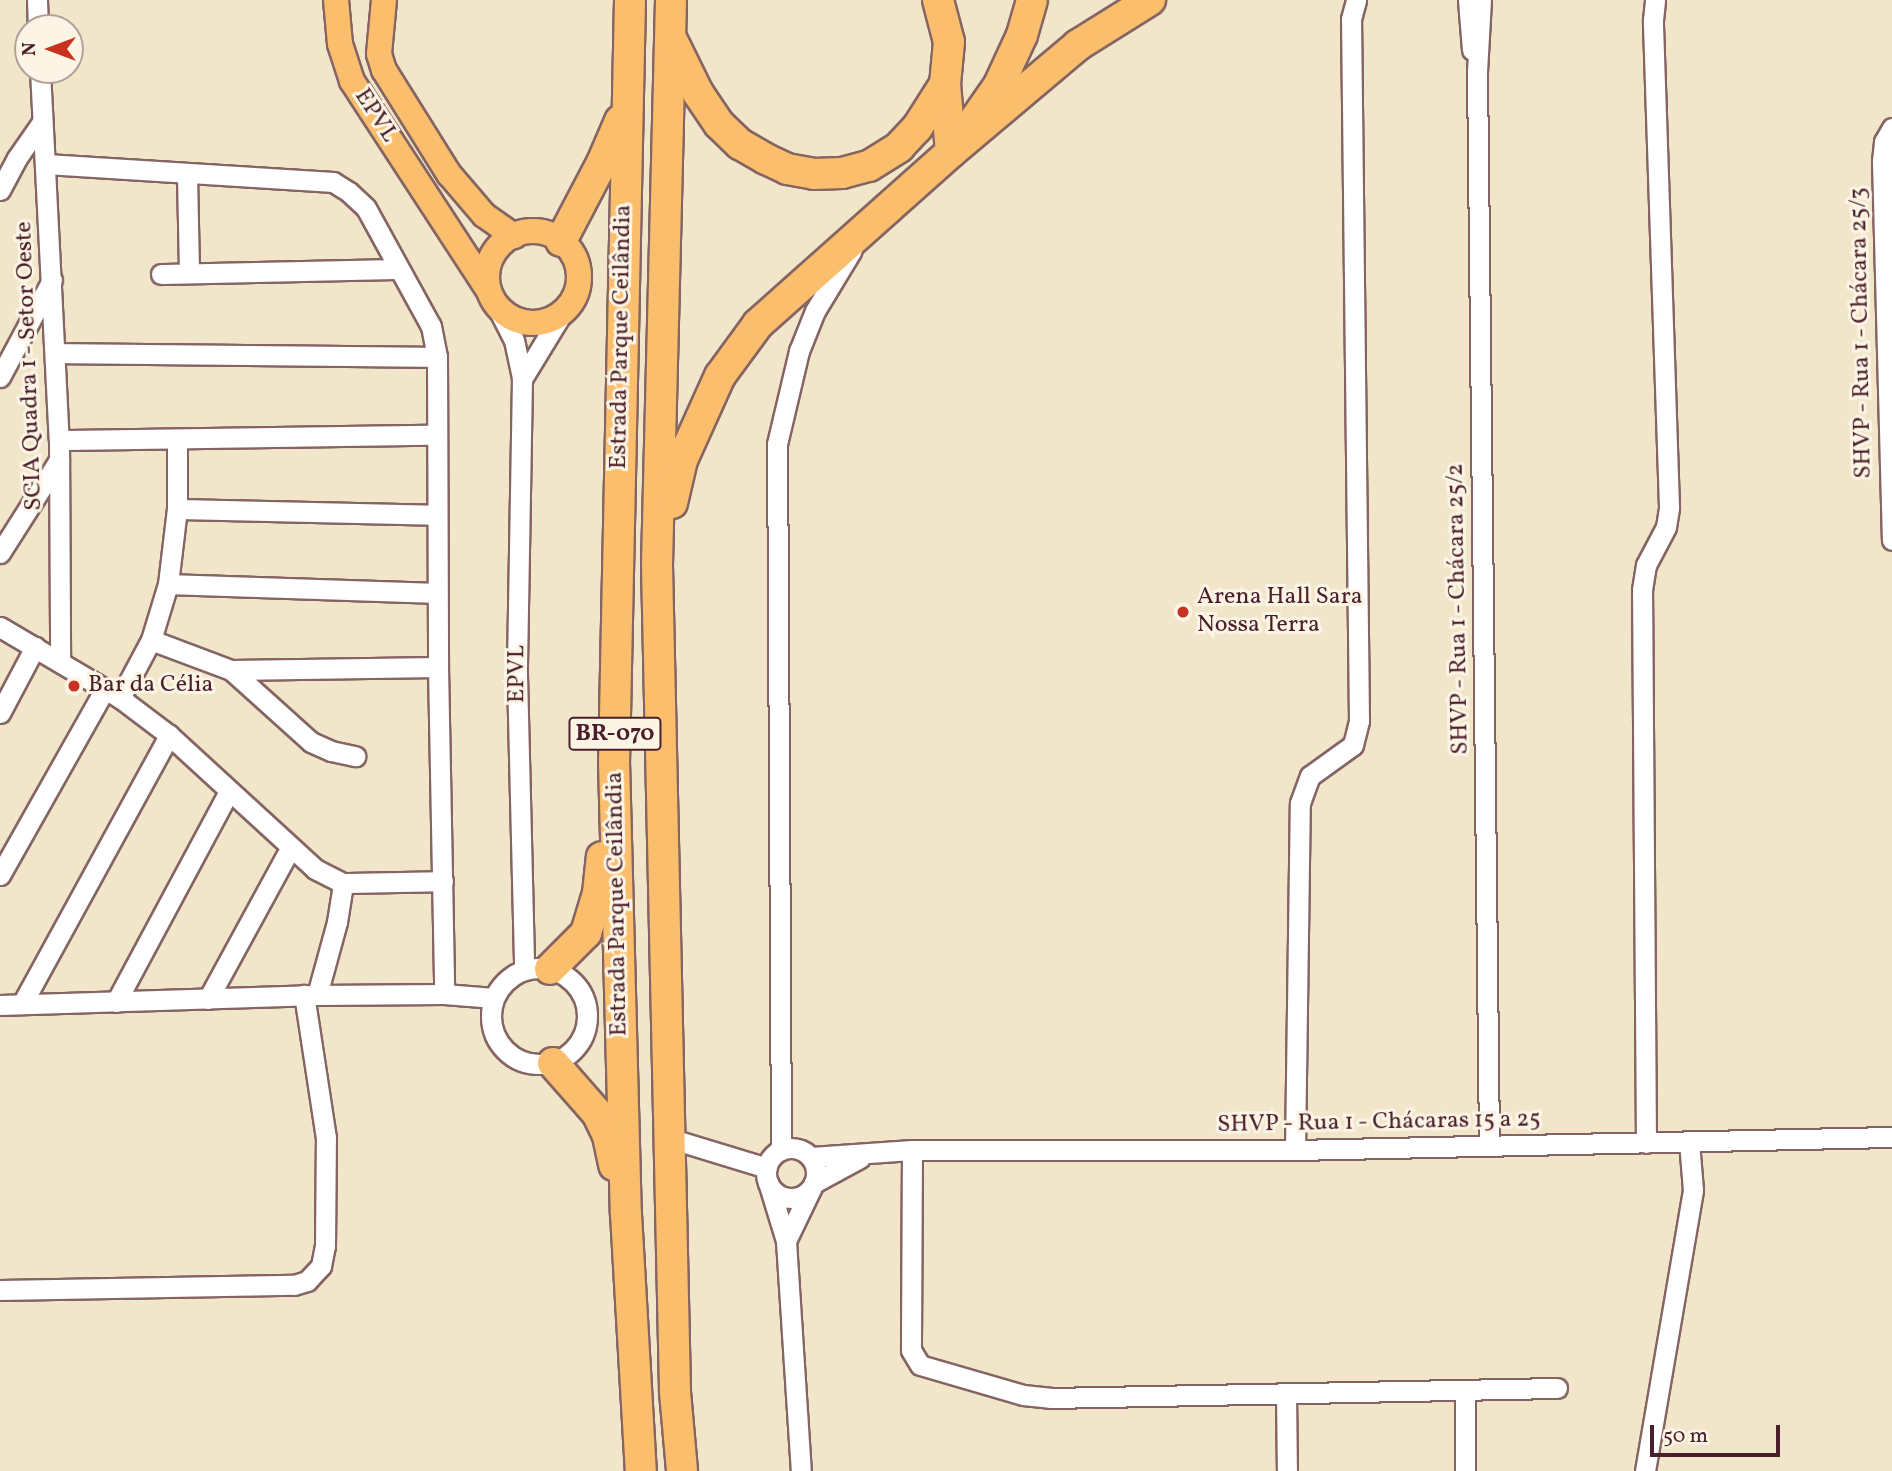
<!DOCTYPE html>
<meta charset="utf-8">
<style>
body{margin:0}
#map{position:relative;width:1892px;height:1471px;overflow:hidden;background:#f2e6ca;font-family:Vollkorn,serif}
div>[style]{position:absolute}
.roads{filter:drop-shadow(2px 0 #856563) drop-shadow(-2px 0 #856563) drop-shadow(0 2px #856563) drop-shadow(0 -2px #856563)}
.minor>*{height:19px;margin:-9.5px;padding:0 9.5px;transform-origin:9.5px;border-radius:9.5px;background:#fff}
.minor>.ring{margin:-9.5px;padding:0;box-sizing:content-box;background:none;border:19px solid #fff;border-radius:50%}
.major>*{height:24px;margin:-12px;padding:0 12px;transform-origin:12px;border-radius:12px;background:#fabe6d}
.major>.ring{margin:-12px;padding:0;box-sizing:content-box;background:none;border:24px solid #fabe6d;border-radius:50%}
.highway>*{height:30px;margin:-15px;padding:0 15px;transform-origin:15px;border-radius:15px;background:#fabe6d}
.dots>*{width:19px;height:19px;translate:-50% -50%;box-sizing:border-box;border:4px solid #fcf5e5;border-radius:50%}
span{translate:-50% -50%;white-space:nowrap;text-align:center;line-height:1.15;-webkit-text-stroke:6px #fcf5e5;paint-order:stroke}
.shield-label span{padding:2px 5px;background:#fcf5e5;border:2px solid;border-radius:5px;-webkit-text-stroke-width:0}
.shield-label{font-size:23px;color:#4a1f2b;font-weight:700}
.street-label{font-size:24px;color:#4a1f2b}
.poi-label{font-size:24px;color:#4a1f2b}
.left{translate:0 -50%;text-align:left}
.north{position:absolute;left:14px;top:14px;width:70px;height:70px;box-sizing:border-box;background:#fcf5e5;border:2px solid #b59f9b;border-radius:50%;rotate:270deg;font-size:19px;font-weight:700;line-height:28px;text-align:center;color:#4a1f2b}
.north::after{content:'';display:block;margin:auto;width:24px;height:32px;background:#c8321e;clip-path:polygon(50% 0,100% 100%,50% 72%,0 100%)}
.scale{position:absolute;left:1650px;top:1425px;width:130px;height:32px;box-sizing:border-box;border:4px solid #4a1f2b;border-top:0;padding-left:9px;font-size:21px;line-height:24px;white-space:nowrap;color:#4a1f2b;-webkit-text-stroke:5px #fcf5e5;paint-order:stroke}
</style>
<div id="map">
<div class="roads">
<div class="minor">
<div style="left:37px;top:0;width:28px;rotate:88deg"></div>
<div style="left:1468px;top:0;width:50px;rotate:85.4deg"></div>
<div style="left:1481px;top:0;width:71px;rotate:93.2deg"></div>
<div style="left:1477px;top:71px;width:1075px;rotate:89.36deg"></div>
<div style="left:40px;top:70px;width:370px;rotate:87.1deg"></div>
<div style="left:59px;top:440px;width:220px;rotate:89.7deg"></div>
<div style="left:1892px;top:128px;width:16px;rotate:120deg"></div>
<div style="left:1884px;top:142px;width:19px;rotate:96deg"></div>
<div style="left:1882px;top:161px;width:379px;rotate:88.5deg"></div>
<div style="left:46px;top:164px;width:288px;rotate:3.6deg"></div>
<div style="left:333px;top:182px;width:19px;rotate:32deg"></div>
<div style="left:349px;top:192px;width:23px;rotate:43deg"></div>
<div style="left:366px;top:208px;width:135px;rotate:61.2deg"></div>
<div style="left:431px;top:326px;width:32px;rotate:79deg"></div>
<div style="left:437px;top:357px;width:310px;rotate:89.8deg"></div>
<div style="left:438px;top:667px;width:327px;rotate:88.9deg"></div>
<div style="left:187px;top:175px;width:98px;rotate:88.8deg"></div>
<div style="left:0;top:190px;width:36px;rotate:-62deg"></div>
<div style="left:17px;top:158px;width:44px;rotate:-55.2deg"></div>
<div style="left:161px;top:274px;width:237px;rotate:-1.2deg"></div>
<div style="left:497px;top:307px;width:37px;rotate:63deg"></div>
<div style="left:514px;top:340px;width:40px;rotate:78deg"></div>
<div style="left:522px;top:379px;width:296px;rotate:91deg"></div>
<div style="left:517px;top:675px;width:294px;rotate:88.6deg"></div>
<div style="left:56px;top:353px;width:381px;rotate:0.6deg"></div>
<div style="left:0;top:377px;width:110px;rotate:-61.8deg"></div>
<div style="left:522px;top:379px;width:75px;rotate:-58.6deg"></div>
<div style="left:59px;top:440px;width:378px;rotate:-0.8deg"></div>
<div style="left:177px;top:509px;width:259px;rotate:1.3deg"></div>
<div style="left:0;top:553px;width:110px;rotate:-57.6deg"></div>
<div style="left:168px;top:584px;width:269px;rotate:1.9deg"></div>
<div style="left:0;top:627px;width:139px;rotate:30.6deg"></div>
<div style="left:120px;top:698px;width:61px;rotate:37.1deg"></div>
<div style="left:169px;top:735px;width:198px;rotate:42.5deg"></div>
<div style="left:315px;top:869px;width:31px;rotate:27deg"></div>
<div style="left:343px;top:883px;width:100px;rotate:-1.1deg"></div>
<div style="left:151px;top:640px;width:85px;rotate:20.6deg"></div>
<div style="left:231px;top:670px;width:207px;rotate:-0.8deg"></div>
<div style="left:231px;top:670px;width:108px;rotate:42deg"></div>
<div style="left:311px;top:742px;width:22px;rotate:24deg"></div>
<div style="left:331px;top:751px;width:25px;rotate:12deg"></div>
<div style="left:120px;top:698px;width:66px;rotate:-61.9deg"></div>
<div style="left:151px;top:640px;width:59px;rotate:-73.1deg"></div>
<div style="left:168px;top:584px;width:76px;rotate:-83.2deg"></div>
<div style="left:177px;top:509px;width:70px;rotate:-90deg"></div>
<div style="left:0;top:713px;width:75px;rotate:-62.1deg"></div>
<div style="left:0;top:875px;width:214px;rotate:-60.6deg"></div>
<div class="ring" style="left:491px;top:968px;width:77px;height:77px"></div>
<div style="left:317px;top:995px;width:76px;rotate:-74.7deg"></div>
<div style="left:337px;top:922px;width:39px;rotate:-81deg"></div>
<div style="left:208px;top:999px;width:173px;rotate:-61.4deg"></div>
<div style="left:116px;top:1002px;width:239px;rotate:-61.8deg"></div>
<div style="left:22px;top:1004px;width:307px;rotate:-61.3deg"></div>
<div style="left:0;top:1005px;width:317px;rotate:-1.8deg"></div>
<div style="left:317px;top:995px;width:127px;rotate:-0.5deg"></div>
<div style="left:444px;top:994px;width:50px;rotate:4.6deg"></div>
<div style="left:672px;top:1139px;width:99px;rotate:17deg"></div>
<div style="left:1646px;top:1143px;width:553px;rotate:-90.41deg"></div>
<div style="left:1642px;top:590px;width:25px;rotate:-81deg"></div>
<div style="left:1646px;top:565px;width:43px;rotate:-62.2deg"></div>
<div style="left:1666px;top:527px;width:20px;rotate:-81deg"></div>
<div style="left:1669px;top:507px;width:487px;rotate:-91.9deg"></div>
<div style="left:1653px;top:20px;width:20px;rotate:-84deg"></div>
<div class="ring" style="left:766px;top:1148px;width:31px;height:31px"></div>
<div style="left:781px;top:1150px;width:706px;rotate:-90.32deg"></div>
<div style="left:777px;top:444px;width:96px;rotate:-76.7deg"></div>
<div style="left:799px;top:351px;width:43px;rotate:-68.2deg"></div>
<div style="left:815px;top:311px;width:71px;rotate:-58.8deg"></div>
<div style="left:912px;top:1150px;width:200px;rotate:90.3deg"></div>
<div style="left:911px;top:1350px;width:17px;rotate:59deg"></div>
<div style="left:920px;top:1365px;width:107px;rotate:16.2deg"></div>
<div style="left:1023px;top:1395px;width:27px;rotate:6deg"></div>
<div style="left:1050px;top:1398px;width:507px;rotate:-1.13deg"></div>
<div style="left:1295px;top:1150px;width:347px;rotate:-89.2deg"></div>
<div style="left:1300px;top:803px;width:29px;rotate:-70deg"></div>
<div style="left:1310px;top:776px;width:53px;rotate:-35.8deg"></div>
<div style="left:1353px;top:745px;width:25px;rotate:-76deg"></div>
<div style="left:1359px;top:721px;width:702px;rotate:-90.65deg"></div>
<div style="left:1351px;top:19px;width:20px;rotate:-75deg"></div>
<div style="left:811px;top:1157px;width:101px;rotate:-4deg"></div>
<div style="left:912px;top:1150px;width:383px"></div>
<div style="left:1295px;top:1150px;width:597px;rotate:-1.25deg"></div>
<div style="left:768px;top:1182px;width:62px;rotate:73deg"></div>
<div style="left:786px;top:1241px;width:230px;rotate:86.3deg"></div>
<div style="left:814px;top:1183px;width:52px;rotate:-28.5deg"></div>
<div style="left:786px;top:1241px;width:58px;rotate:-64.3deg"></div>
<div style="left:0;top:1290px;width:294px;rotate:-1deg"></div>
<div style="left:294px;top:1285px;width:14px;rotate:-17deg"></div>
<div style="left:307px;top:1281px;width:21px;rotate:-47deg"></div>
<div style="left:321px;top:1266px;width:20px;rotate:-79deg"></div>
<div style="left:325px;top:1246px;width:108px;rotate:-89.5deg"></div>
<div style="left:326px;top:1138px;width:145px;rotate:-98.7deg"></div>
<div style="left:1465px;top:1390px;width:81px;rotate:90deg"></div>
<div style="left:1286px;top:1394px;width:77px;rotate:89.3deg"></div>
<div style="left:1645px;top:1471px;width:285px;rotate:-80.3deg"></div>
<div style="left:1693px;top:1190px;width:49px;rotate:-94.7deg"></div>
</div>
<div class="major">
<div style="left:336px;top:0;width:44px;rotate:84.8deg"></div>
<div style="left:340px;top:44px;width:39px;rotate:72deg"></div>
<div style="left:352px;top:81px;width:251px;rotate:56.9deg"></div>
<div style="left:384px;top:0;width:54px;rotate:95.3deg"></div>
<div style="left:379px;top:54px;width:17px;rotate:73deg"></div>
<div style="left:384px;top:70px;width:123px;rotate:58deg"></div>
<div style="left:449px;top:174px;width:54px;rotate:49.5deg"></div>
<div style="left:484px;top:215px;width:37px;rotate:35deg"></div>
<div class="ring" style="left:487px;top:231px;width:68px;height:68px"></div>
</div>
<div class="highway">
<div style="left:630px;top:0;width:762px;rotate:91.2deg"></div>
<div style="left:614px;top:762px;width:452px;rotate:88.5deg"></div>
<div style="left:626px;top:1214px;width:257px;rotate:86.7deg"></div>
<div style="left:671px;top:0;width:565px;rotate:91.42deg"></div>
<div style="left:657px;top:565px;width:827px;rotate:88.75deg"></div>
<div style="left:675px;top:1392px;width:79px;rotate:84.9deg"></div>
<div style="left:938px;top:0;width:43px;rotate:75.3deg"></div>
<div style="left:949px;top:42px;width:42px;rotate:95.4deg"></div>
<div style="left:945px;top:84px;width:68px;rotate:85deg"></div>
<div style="left:673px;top:42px;width:57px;rotate:63.9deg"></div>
<div style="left:698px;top:93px;width:37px;rotate:56deg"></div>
<div style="left:719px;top:124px;width:29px;rotate:44deg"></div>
<div style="left:740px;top:144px;width:30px;rotate:30deg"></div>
<div style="left:766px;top:159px;width:23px;rotate:25deg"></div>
<div style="left:787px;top:169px;width:27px;rotate:10deg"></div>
<div style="left:814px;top:174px;width:28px;rotate:-2deg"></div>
<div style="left:842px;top:173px;width:28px;rotate:-15deg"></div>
<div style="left:869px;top:166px;width:36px;rotate:-32deg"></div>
<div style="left:899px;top:147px;width:26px;rotate:-47deg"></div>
<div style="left:917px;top:128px;width:52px;rotate:-57.5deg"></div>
<div style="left:976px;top:118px;width:38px;rotate:-55deg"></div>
<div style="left:998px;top:87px;width:57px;rotate:-65.2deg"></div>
<div style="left:1022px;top:35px;width:36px;rotate:-74deg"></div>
<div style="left:561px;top:241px;width:88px;rotate:-62.3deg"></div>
<div style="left:602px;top:163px;width:46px;rotate:-66.8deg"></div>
<div style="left:672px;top:503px;width:44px;rotate:-76.9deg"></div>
<div style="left:682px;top:460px;width:92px;rotate:-65.7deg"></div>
<div style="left:720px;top:376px;width:64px;rotate:-53.8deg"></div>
<div style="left:758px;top:324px;width:259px;rotate:-41.7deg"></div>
<div style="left:951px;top:152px;width:166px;rotate:-40.1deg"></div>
<div style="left:1078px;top:45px;width:85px;rotate:-32deg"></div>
<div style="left:550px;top:969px;width:51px;rotate:-45deg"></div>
<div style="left:586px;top:933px;width:42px;rotate:-73.3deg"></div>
<div style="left:598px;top:893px;width:36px;rotate:-84deg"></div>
<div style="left:553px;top:1063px;width:67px;rotate:48.7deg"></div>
<div style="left:597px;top:1113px;width:25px;rotate:64deg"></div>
<div style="left:608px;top:1136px;width:30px;rotate:78deg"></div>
</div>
</div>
<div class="dots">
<div style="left:1183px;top:612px;background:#c8321e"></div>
<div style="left:74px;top:686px;background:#c8321e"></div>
</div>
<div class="shield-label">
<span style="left:615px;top:734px">BR-070</span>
</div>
<div class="street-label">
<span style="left:375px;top:116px;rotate:57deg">EPVL</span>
<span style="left:1862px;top:333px;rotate:-91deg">SHVP - Rua 1 - Chácara 25/3</span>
<span style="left:622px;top:337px;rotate:-89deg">Estrada Parque Ceilândia</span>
<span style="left:30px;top:366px;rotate:-92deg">SCIA Quadra 1 - Setor Oeste</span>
<span style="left:1459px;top:609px;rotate:-91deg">SHVP - Rua 1 - Chácara 25/2</span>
<span style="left:518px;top:674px;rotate:-90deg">EPVL</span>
<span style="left:618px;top:904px;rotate:-91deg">Estrada Parque Ceilândia</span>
<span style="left:1379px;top:1123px;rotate:-1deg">SHVP - Rua 1 - Chácaras 15 a 25</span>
</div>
<div class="poi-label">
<span class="left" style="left:1197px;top:612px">Arena Hall Sara<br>Nossa Terra</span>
<span class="left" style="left:88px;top:686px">Bar da Célia</span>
</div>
<div class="north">N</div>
<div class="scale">50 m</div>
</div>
